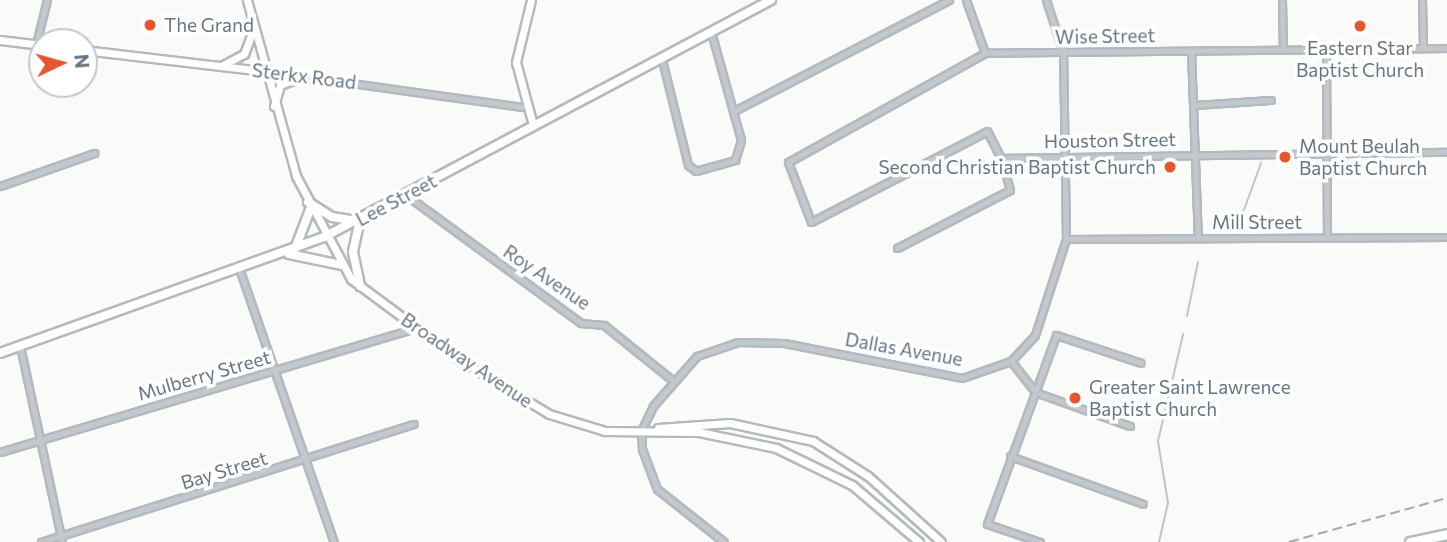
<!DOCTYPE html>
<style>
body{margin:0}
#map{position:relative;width:1447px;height:542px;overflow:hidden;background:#fafaf8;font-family:Commissioner,sans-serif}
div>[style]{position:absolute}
.stream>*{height:2px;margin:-1px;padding:0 1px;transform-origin:1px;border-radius:1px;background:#bbc7cb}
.roads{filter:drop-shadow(2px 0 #b3babf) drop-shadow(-2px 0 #b3babf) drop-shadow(0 2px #b3babf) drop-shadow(0 -2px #b3babf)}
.street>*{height:5px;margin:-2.5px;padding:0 2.5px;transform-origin:2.5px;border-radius:2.5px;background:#c3c8cc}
.secondary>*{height:7px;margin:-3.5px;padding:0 3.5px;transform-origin:3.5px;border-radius:3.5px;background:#fff}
.primary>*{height:8px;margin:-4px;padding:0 4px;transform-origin:4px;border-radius:4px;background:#fff}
.highway>*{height:9px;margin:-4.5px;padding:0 4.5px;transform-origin:4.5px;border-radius:4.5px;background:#fff}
.rail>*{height:2px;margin-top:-1px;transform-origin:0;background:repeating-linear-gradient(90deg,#a2aab0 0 10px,transparent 0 15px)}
.dots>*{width:19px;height:19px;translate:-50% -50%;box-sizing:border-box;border:4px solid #fff;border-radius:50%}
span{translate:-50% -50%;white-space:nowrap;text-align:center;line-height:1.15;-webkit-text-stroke:7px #fff;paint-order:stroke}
.poi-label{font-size:19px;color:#657683}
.left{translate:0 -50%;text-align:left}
.right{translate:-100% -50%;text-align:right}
.street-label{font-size:19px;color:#657683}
.north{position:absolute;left:28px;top:28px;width:70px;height:70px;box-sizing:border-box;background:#fff;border:2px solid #c1c8cd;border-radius:50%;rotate:85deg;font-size:19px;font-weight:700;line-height:28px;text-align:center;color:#657683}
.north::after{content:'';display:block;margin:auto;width:24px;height:32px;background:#e4572e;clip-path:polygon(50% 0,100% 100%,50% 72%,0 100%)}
</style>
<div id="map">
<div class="stream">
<div style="left:1217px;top:227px;width:32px;rotate:-32deg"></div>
<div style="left:1244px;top:210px;width:50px;rotate:-70.1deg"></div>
<div style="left:1187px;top:316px;width:55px;rotate:-78.5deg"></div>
<div style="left:1159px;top:542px;width:40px;rotate:-77deg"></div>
<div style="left:1168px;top:503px;width:63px;rotate:-99.2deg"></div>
<div style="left:1158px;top:441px;width:110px;rotate:-76.8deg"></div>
</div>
<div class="roads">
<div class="street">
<div style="left:966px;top:0;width:56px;rotate:70.3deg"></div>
<div style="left:1282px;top:0;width:50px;rotate:88.9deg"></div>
<div style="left:1422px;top:0;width:48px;rotate:88.8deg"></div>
<div style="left:36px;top:44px;width:45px;rotate:-76deg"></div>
<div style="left:1447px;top:48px;width:462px;rotate:179.4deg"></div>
<div style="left:985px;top:53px;width:225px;rotate:151deg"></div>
<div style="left:788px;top:162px;width:64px;rotate:69deg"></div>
<div style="left:811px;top:222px;width:198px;rotate:-27.3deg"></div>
<div style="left:987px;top:131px;width:30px;rotate:63deg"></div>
<div style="left:1001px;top:158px;width:446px;rotate:-0.8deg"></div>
<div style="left:1326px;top:49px;width:188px;rotate:89.7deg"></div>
<div style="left:1191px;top:51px;width:187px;rotate:87.9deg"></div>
<div style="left:661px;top:56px;width:112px;rotate:76.1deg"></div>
<div style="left:688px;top:165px;width:10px;rotate:37deg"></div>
<div style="left:696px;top:171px;width:41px;rotate:-15.8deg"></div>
<div style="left:735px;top:160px;width:21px;rotate:-73deg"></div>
<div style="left:741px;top:140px;width:112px;rotate:-105.5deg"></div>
<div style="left:266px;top:71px;width:260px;rotate:8deg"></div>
<div style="left:1194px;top:105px;width:77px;rotate:-3.7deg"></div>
<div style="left:734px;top:111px;width:242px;rotate:-27.3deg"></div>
<div style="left:0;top:186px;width:100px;rotate:-19.3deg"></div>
<div style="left:406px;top:195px;width:217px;rotate:36.2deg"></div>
<div style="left:581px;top:323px;width:23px;rotate:5deg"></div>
<div style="left:604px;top:325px;width:86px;rotate:38.9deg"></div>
<div style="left:1066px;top:239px;width:381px;rotate:-0.3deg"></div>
<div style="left:897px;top:248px;width:127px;rotate:-27.2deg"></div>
<div style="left:1010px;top:190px;width:33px;rotate:-106deg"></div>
<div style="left:240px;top:271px;width:287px;rotate:70.9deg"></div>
<div style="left:20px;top:346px;width:200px;rotate:77.9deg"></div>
<div style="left:1011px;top:361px;width:39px;rotate:52deg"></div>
<div style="left:1035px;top:392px;width:101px;rotate:19.7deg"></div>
<div style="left:0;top:452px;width:435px;rotate:-16.6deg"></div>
<div style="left:1010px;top:456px;width:141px;rotate:19.8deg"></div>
<div style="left:41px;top:542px;width:391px;rotate:-17.6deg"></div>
<div style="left:724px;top:542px;width:85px;rotate:-141.7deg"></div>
<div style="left:657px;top:489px;width:43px;rotate:-110.6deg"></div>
<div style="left:642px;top:449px;width:18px;rotate:-93deg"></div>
<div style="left:641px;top:431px;width:28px;rotate:-64deg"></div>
<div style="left:653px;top:406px;width:67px;rotate:-48.7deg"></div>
<div style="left:697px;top:356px;width:43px;rotate:-18.9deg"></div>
<div style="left:738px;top:342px;width:46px;rotate:1.2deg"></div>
<div style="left:784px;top:343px;width:181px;rotate:11.1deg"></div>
<div style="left:962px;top:378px;width:52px;rotate:-19.1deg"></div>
<div style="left:1011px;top:361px;width:35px;rotate:-47deg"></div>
<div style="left:1035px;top:335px;width:101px;rotate:-72.1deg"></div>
<div style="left:1066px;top:239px;width:187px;rotate:-90.9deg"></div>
<div style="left:1063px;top:52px;width:55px;rotate:-108.1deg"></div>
<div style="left:1040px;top:542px;width:56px;rotate:-161.2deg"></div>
<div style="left:987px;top:524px;width:201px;rotate:-69.9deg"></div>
<div style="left:1056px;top:335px;width:89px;rotate:18.2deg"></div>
</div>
<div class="secondary">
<div style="left:247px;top:0;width:183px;rotate:74.4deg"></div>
<div style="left:296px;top:176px;width:117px;rotate:61.9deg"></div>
<div style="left:351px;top:279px;width:136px;rotate:36.6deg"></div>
<div style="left:460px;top:360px;width:104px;rotate:31.2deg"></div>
<div style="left:549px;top:414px;width:59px;rotate:16.9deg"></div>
<div style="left:605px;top:431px;width:94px;rotate:0.6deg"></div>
<div style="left:699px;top:432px;width:79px;rotate:11.7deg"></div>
<div style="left:776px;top:448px;width:85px;rotate:26deg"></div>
<div style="left:852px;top:485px;width:88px;rotate:40.4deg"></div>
<div style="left:531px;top:0;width:64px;rotate:103.6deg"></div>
<div style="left:516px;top:62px;width:65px;rotate:74.9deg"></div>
<div style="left:0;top:40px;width:42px;rotate:6.8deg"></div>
<div style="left:84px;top:50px;width:181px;rotate:6.7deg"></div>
<div style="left:223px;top:65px;width:24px;rotate:-28deg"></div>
<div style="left:244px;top:54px;width:28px;rotate:-69deg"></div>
<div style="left:274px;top:106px;width:22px;rotate:-74deg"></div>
<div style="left:280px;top:85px;width:25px;rotate:-21deg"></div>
<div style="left:658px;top:428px;width:72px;rotate:-4deg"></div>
<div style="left:730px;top:423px;width:85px;rotate:12.2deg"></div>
<div style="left:813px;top:441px;width:65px;rotate:32.5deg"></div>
<div style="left:868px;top:476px;width:98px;rotate:42.1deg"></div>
</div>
<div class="primary">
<div style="left:308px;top:202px;width:28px;rotate:32deg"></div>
<div style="left:332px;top:217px;width:24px;rotate:9deg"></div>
<div style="left:360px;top:219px;width:34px;rotate:102deg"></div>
<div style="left:353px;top:252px;width:35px;rotate:78deg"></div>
<div style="left:295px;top:249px;width:45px;rotate:-69.1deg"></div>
<div style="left:289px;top:254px;width:53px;rotate:11.9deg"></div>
<div style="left:0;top:353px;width:344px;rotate:-19.7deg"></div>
<div style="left:324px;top:237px;width:506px;rotate:-27.93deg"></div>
</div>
<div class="highway">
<div style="left:1410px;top:542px;width:38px;rotate:-12deg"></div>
</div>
</div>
<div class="rail">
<div style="left:1289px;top:542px;width:164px;rotate:-15.6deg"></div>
</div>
<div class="dots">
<div style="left:150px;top:25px;background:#e4572e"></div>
<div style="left:1360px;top:26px;background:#e4572e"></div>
<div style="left:1285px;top:157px;background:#e4572e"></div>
<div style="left:1170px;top:167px;background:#e4572e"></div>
<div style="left:1075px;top:398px;background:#e4572e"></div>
</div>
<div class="poi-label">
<span class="left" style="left:164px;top:25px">The Grand</span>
<span style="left:1360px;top:59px">Eastern Star<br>Baptist Church</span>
<span class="left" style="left:1299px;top:157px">Mount Beulah<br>Baptist Church</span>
<span class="right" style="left:1156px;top:167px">Second Christian Baptist Church</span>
<span class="left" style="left:1089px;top:398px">Greater Saint Lawrence<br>Baptist Church</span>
</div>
<div class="street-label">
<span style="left:1105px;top:36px;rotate:-1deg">Wise Street</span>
<span style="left:304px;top:76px;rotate:7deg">Sterkx Road</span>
<span style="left:1110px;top:140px;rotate:-1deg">Houston Street</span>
<span style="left:396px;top:200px;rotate:-28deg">Lee Street</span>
<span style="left:1257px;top:222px">Mill Street</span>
<span style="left:547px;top:277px;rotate:34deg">Roy Avenue</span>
<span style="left:904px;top:349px;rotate:10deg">Dallas Avenue</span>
<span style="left:467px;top:360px;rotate:34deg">Broadway Avenue</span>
<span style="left:204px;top:375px;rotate:-16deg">Mulberry Street</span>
<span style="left:224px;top:470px;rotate:-17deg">Bay Street</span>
</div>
<div class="north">N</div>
</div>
